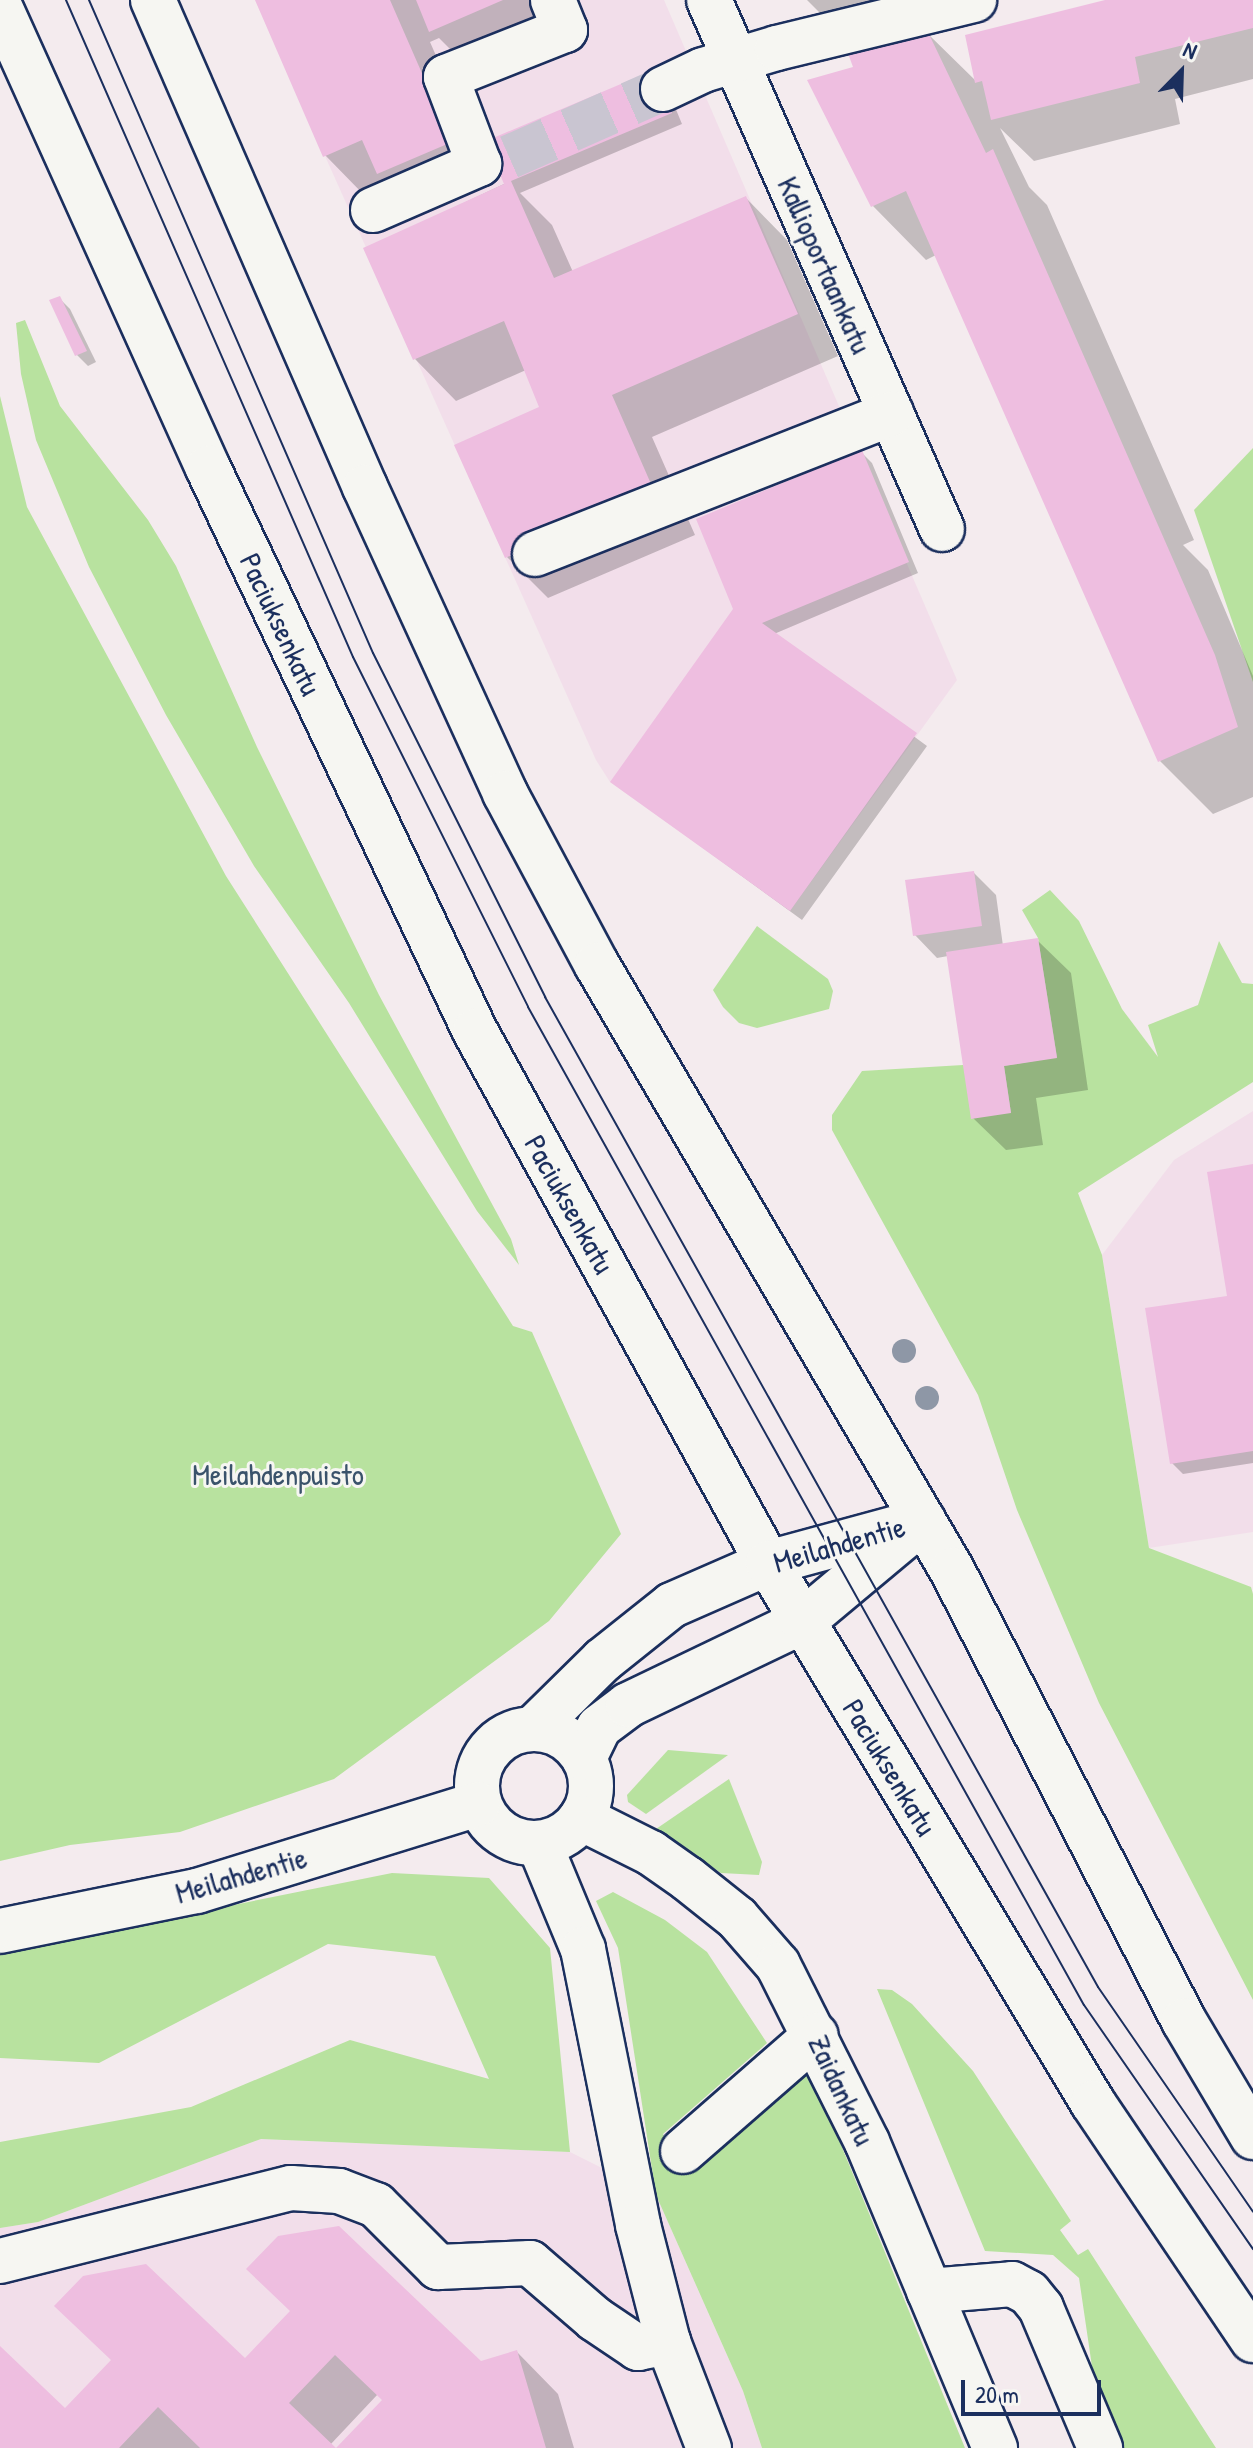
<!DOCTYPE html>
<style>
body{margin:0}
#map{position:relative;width:1253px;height:2448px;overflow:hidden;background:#f4ebee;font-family:"Patrick Hand",sans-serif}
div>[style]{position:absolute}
.built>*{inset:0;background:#f2deea}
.green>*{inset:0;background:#b8e29f}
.shadow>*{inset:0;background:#0003}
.building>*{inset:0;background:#eebee0}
.minor-tunnel>*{height:44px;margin-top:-22px;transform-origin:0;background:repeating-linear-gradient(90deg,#c9c5d1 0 44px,transparent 0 66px)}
.roads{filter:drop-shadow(2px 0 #1b2f5e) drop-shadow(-2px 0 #1b2f5e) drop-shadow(0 2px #1b2f5e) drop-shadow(0 -2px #1b2f5e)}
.minor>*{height:44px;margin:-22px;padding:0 22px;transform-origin:22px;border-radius:22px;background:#f6f6f2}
.minor>.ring{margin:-22px;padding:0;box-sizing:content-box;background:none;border:44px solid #f6f6f2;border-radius:50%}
.major>*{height:44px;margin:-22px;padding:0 22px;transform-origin:22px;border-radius:22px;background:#f6f6f2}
.tram>*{height:2px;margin:-1px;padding:0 1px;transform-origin:1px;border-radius:1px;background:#1b2f5e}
.trees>*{width:24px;height:24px;margin:-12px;border-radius:50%;background:#8e97a6}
span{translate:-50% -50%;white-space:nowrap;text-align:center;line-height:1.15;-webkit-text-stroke:6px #f6f6f2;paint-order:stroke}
.street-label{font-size:30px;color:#1b2f5e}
.park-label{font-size:30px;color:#3a536b}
.north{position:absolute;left:1141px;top:32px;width:80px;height:80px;-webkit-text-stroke:6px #f6f6f2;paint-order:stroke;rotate:23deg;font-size:22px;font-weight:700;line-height:32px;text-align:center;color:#1b2f5e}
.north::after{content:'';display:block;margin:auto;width:28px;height:36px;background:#1b2f5e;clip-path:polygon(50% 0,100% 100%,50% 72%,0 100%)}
.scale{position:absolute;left:961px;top:2380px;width:140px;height:36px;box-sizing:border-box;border:4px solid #1b2f5e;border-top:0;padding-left:10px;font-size:24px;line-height:28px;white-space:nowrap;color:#1b2f5e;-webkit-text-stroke:6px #f6f6f2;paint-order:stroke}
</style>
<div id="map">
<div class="built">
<div style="clip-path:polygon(255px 0,664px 0,957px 680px,790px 911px,610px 782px,596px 760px)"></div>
<div style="clip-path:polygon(1253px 1111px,1253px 1532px,1149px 1548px,1102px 1255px,1174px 1160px)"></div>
<div style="clip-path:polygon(261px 2139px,570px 2152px,656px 2195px,743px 2391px,762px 2448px,0 2448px,0 2228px,38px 2222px)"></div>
</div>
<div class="green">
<div style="clip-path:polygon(25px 320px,60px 406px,148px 520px,176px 566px,257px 747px,379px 995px,511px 1239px,519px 1265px,477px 1211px,349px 1003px,254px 866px,166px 715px,89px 567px,36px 440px,21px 374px,16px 323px)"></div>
<div style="clip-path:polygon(0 396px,27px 507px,226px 876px,513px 1326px,532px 1332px,621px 1534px,549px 1621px,334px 1779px,180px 1832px,70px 1845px,0 1861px)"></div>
<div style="clip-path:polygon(1253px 448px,1253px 682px,1194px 510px)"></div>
<div style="clip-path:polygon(1050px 890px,1079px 921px,1122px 1009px,1158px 1057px,1148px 1025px,1198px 1005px,1219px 941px,1242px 983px,1253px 984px,1253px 1082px,1078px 1193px,1102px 1255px,1149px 1548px,1251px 1587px,1253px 1594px,1253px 2000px,1099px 1703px,1017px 1510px,978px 1395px,832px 1130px,832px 1115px,862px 1071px,963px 1065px,1011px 1113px,1004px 1066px,1057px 1057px,1038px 938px,1022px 910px)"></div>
<div style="clip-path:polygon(757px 926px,828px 979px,833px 991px,829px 1009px,757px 1028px,739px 1023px,723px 1007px,713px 990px)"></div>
<div style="clip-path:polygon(668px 1750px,728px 1755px,646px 1814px,628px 1802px,627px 1795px)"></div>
<div style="clip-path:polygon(729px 1779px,762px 1862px,759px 1875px,721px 1873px,656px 1829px)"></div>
<div style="clip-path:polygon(392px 1873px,489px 1878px,550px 1948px,570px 2152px,261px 2139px,38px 2222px,0 2228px,0 2142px,191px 2107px,350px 2040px,489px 2079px,435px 1956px,328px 1944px,99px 2063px,0 2058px,0 1952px)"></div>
<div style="clip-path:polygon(613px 1892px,665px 1920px,707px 1952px,767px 2043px,663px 2134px,681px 2174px,787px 2078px,810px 2069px,965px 2448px,762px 2448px,743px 2391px,656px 2195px,618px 1948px,596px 1901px)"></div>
<div style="clip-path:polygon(877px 1989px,892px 1990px,912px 2004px,973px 2071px,1071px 2221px,1060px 2230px,1078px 2255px,1088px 2249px,1216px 2448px,1121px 2448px,1095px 2387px,1079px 2278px,1053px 2255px,985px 2251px)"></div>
</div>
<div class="shadow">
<div style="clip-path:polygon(257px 0,529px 0,546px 40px,473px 72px,439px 38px,430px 42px,492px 183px,420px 214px,392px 186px,366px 197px,325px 155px)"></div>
<div style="clip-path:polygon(807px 0,932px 0,830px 23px)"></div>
<div style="clip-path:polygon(1114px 0,1253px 0,1253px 79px,1175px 99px,1180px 124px,1034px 161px,1000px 128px,1029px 187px,1047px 205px,1194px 540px,1183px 545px,1208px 570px,1253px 676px,1253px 797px,1213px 814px,1160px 761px,936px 255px,926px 260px,873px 206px,810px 82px,856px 68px,926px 32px,977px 82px)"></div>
<div style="clip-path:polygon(665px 83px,682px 124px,520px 193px,552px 225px,573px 272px,746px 198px,787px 240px,838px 356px,652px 437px,695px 535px,548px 598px,507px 557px,542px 408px,526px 370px,456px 401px,415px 359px,366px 249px,506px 183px)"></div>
<div style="clip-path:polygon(59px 298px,70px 309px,96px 362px,88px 366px,77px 355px,51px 301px)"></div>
<div style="clip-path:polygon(861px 452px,872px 463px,918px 573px,774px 634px,927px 746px,802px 920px,613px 782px)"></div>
<div style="clip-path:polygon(974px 873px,996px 895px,1003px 946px,1038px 941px,1071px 973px,1088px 1090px,1036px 1098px,1043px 1145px,1006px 1150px,973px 1118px,948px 956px,937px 958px,915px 935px)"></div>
<div style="clip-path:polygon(1253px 1166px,1253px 1463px,1183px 1474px,1172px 1463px,1229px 1297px)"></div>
<div style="clip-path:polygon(291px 2312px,480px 2363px,517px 2352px,558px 2394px,574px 2448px,339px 2448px,384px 2401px,378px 2394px,330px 2445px,333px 2448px,0 2448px,0 2349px,65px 2411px,245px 2361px)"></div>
</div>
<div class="building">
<div style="clip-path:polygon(255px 0,390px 0,452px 142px,377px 174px,362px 140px,323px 157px)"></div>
<div style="clip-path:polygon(416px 0,503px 0,429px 32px)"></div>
<div style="clip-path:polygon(1105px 0,1253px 0,1253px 28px,1135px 57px,1140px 83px,991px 120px,982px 81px,975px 83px,965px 35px)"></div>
<div style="clip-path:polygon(927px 30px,986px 153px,993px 149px,1215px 655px,1238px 727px,1158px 762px,906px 191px,871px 207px,807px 80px,853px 67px,846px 48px)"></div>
<div style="clip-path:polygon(654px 70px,672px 113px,511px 181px,554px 278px,746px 196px,798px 314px,612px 395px,655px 493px,505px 558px,454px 445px,539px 407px,504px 321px,413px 360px,363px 248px,504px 184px,486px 141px)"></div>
<div style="clip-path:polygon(60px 296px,87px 351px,75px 356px,49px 300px)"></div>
<div style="clip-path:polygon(862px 450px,909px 562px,762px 623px,917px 733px,790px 911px,610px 782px,733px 609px,696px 519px)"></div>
<div style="clip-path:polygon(974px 871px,982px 926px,913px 936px,905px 880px)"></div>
<div style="clip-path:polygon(1038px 938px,1057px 1058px,1004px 1066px,1011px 1113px,971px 1119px,946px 952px)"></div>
<div style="clip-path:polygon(1253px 1164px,1253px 1451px,1170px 1464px,1145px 1308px,1227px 1296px,1207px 1172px)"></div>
<div style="clip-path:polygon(evenodd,339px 2226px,481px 2361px,517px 2350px,546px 2448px,200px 2448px,158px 2407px,119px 2448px,0 2448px,0 2346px,65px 2408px,111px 2360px,54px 2306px,83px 2276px,146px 2264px,245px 2358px,290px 2311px,246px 2269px,278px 2236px,339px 2226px,335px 2355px,382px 2400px,336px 2448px,289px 2403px,335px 2355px)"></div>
</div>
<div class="minor-tunnel">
<div style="left:509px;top:157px;width:168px;rotate:-23.8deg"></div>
</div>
<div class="roads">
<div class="minor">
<div style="left:709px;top:0;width:578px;rotate:66.23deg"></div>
<div style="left:663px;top:89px;width:44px;rotate:-25.4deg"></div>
<div style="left:703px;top:70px;width:77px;rotate:-16.6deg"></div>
<div style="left:777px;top:48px;width:203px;rotate:-13.7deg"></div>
<div style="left:373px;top:210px;width:116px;rotate:-23.5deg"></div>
<div style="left:479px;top:164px;width:93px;rotate:-110.8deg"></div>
<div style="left:446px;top:77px;width:128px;rotate:-21.6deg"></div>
<div style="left:565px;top:30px;width:32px;rotate:-112deg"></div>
<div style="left:535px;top:554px;width:383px;rotate:-21.5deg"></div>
<div style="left:534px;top:1728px;width:97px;rotate:-44.6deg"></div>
<div style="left:603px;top:1660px;width:88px;rotate:-38.6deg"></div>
<div style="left:672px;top:1605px;width:105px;rotate:-23.6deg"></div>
<div style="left:768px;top:1563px;width:161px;rotate:-15.2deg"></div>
<div class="ring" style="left:477px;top:1729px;width:70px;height:70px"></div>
<div style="left:584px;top:1758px;width:34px;rotate:-64deg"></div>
<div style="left:599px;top:1727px;width:36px;rotate:-37deg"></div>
<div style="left:628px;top:1705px;width:194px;rotate:-25.6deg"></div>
<div style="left:803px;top:1621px;width:142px;rotate:-39.9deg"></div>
<div style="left:581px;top:1818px;width:78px;rotate:26.6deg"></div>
<div style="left:651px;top:1853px;width:45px;rotate:35.1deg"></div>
<div style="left:688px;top:1879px;width:63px;rotate:38.5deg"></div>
<div style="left:737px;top:1918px;width:62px;rotate:48.9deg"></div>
<div style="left:778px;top:1965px;width:198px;rotate:63.3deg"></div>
<div style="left:867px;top:2142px;width:332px;rotate:67.3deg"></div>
<div style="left:539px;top:1843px;width:115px;rotate:67.5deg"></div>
<div style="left:583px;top:1949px;width:281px;rotate:78.7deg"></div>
<div style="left:638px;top:2225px;width:121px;rotate:75.6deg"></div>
<div style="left:668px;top:2342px;width:114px;rotate:68.9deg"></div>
<div style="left:0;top:1931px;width:201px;rotate:-11.5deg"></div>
<div style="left:197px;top:1891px;width:294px;rotate:-17.2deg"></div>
<div style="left:683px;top:2151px;width:176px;rotate:-41.1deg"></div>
<div style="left:0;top:2261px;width:300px;rotate:-14.1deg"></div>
<div style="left:291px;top:2188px;width:48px;rotate:3.6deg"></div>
<div style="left:339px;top:2191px;width:40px;rotate:21deg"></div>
<div style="left:376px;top:2205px;width:88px;rotate:45deg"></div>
<div style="left:438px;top:2267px;width:92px;rotate:-2.5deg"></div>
<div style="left:530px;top:2263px;width:86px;rotate:40.7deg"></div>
<div style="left:595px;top:2319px;width:52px;rotate:34deg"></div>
<div style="left:638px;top:2348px;width:31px;rotate:-11deg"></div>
<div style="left:929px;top:2291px;width:83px;rotate:-4.8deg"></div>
<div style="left:1012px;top:2284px;width:19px;rotate:28deg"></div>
<div style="left:1029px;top:2293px;width:19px;rotate:51deg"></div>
<div style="left:1041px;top:2308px;width:152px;rotate:67.1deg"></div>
</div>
<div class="major">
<div style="left:153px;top:0;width:531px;rotate:66.48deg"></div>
<div style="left:365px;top:487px;width:337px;rotate:65.4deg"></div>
<div style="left:505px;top:793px;width:195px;rotate:61.9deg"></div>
<div style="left:597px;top:965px;width:701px;rotate:59.6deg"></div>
<div style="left:952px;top:1570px;width:507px;rotate:62.78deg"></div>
<div style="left:1184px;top:2021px;width:135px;rotate:59.3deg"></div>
<div style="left:0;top:7px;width:506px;rotate:65.72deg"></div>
<div style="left:208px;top:468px;width:623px;rotate:64.63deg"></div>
<div style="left:475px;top:1031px;width:607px;rotate:61.16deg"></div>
<div style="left:768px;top:1563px;width:630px;rotate:58.96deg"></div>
<div style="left:1093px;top:2103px;width:286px;rotate:56deg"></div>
</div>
</div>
<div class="tram">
<div style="left:66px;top:0;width:717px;rotate:66.4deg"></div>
<div style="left:353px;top:657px;width:391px;rotate:63.4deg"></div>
<div style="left:528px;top:1007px;width:1142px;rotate:60.88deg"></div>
<div style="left:1084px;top:2005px;width:297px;rotate:55.3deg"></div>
<div style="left:89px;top:0;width:712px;rotate:66.5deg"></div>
<div style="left:373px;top:653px;width:385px;rotate:63.4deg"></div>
<div style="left:545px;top:997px;width:1134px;rotate:60.81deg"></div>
<div style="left:1098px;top:1987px;width:273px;rotate:55.4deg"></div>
</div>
<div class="trees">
<div style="left:904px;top:1351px"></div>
<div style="left:927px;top:1398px"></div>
</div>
<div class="street-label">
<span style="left:825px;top:265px;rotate:66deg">Kallioportaankatu</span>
<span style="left:281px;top:624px;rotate:65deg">Paciuksenkatu</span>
<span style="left:570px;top:1204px;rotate:61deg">Paciuksenkatu</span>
<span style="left:839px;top:1544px;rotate:-16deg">Meilahdentie</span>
<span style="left:890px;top:1767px;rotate:59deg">Paciuksenkatu</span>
<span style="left:241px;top:1875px;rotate:-16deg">Meilahdentie</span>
<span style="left:842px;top:2090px;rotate:65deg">Zaidankatu</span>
</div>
<div class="park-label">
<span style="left:278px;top:1474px">Meilahdenpuisto</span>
</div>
<div class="north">N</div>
<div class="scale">20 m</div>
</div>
